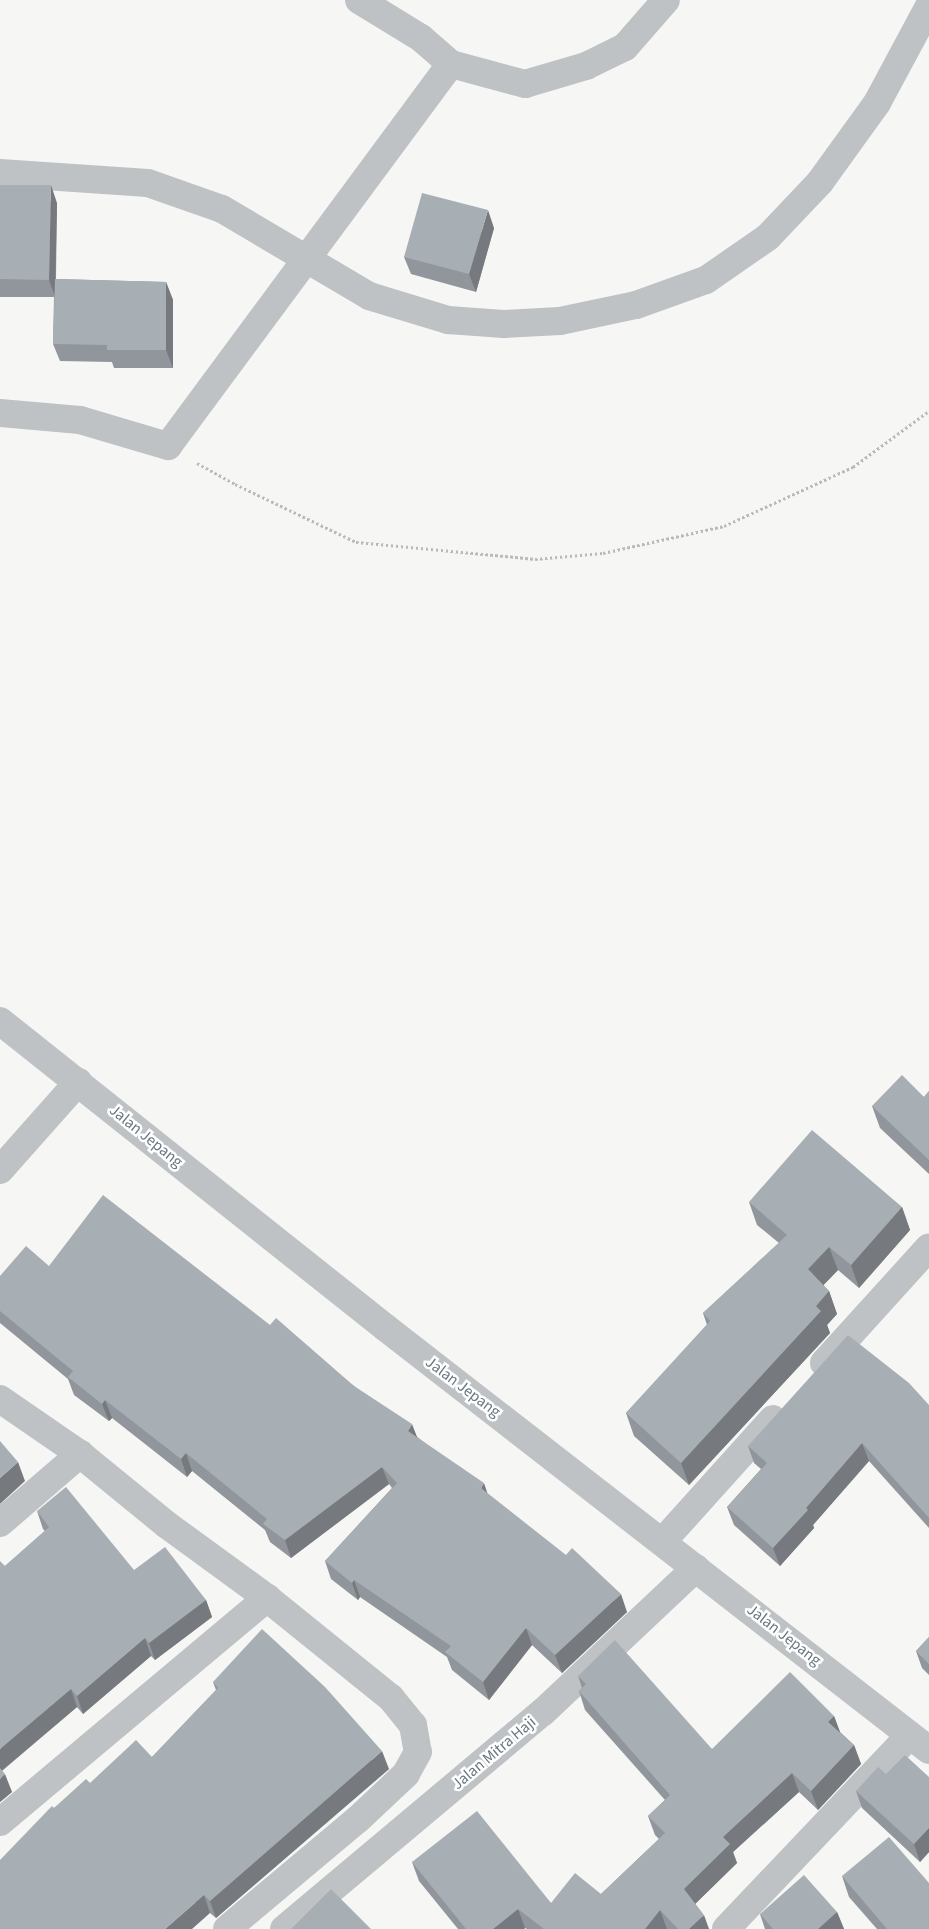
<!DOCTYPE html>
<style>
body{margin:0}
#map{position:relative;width:929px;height:1929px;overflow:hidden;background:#f6f6f4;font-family:"Source Sans 3",sans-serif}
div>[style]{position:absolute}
.path>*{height:3px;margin-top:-1.5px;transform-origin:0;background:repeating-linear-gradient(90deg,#b8bbbd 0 2.5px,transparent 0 5px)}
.minor>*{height:28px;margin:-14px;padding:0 14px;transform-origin:14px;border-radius:14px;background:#bec2c5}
.wall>*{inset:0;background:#90969b}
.shaded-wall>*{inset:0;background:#767a7e}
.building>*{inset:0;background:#a8afb4}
span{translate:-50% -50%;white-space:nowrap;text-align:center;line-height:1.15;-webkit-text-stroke:5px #fff;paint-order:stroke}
.street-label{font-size:16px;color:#687882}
</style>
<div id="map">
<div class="path">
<div style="left:197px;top:463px;width:43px;rotate:28.9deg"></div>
<div style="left:235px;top:484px;width:134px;rotate:25.6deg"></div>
<div style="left:356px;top:542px;width:180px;rotate:5.4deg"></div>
<div style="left:535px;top:559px;width:68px;rotate:-5deg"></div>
<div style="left:603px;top:553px;width:124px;rotate:-12.6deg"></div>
<div style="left:724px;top:526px;width:142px;rotate:-24.6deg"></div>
<div style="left:853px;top:467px;width:94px;rotate:-36.4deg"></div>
</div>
<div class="minor">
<div style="left:359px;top:0;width:73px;rotate:31.5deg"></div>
<div style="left:421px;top:38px;width:40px;rotate:41deg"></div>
<div style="left:451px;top:64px;width:77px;rotate:15.1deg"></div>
<div style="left:525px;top:84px;width:64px;rotate:-16.4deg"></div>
<div style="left:586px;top:66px;width:43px;rotate:-26deg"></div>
<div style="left:625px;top:47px;width:62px;rotate:-48.9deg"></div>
<div style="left:0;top:173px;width:148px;rotate:3.9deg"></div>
<div style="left:148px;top:183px;width:78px;rotate:19.4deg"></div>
<div style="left:222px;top:209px;width:171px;rotate:30.6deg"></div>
<div style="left:369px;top:296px;width:83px;rotate:16.9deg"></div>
<div style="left:448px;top:320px;width:56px;rotate:4.1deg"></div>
<div style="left:504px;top:324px;width:56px;rotate:-3.1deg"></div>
<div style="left:560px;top:321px;width:78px;rotate:-11.9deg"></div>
<div style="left:636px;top:305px;width:74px;rotate:-19.7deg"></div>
<div style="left:706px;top:280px;width:75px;rotate:-34.7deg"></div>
<div style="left:768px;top:237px;width:76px;rotate:-46.6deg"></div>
<div style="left:820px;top:182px;width:97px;rotate:-54.2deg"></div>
<div style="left:877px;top:103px;width:110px;rotate:-61.8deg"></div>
<div style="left:0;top:413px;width:80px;rotate:5deg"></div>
<div style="left:80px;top:420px;width:92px;rotate:16.5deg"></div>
<div style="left:168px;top:446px;width:475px;rotate:-53.5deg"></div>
<div style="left:0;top:1021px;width:493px;rotate:38.5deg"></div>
<div style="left:386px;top:1328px;width:688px;rotate:37.85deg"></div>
<div style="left:0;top:1170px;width:118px;rotate:-48.4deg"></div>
<div style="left:824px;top:1363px;width:156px;rotate:-47.8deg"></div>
<div style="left:0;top:1399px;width:97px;rotate:34.5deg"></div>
<div style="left:80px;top:1454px;width:112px;rotate:39.2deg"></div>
<div style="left:167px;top:1525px;width:124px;rotate:36.1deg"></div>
<div style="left:267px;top:1598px;width:159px;rotate:38.9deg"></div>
<div style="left:391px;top:1698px;width:35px;rotate:51deg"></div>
<div style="left:413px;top:1725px;width:27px;rotate:80deg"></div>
<div style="left:418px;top:1752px;width:25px;rotate:119deg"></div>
<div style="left:406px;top:1774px;width:66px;rotate:136.8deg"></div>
<div style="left:358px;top:1819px;width:171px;rotate:140deg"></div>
<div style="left:0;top:1523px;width:106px;rotate:-40.8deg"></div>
<div style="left:663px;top:1541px;width:164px;rotate:-48deg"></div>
<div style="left:0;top:1822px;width:349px;rotate:-40deg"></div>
<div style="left:284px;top:1929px;width:338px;rotate:-40deg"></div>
<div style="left:543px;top:1712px;width:210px;rotate:-43.3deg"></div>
<div style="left:726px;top:1929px;width:267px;rotate:-46.5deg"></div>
</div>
<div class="wall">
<div style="clip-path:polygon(0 185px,57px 203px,56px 279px,166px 282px,173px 300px,173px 368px,114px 368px,112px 362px,60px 361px,53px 344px,54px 297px,0 297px)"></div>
<div style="clip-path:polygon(494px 228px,476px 292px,411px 274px,404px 257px)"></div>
<div style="clip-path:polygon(929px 1091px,929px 1174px,880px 1128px,872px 1106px,924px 1097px)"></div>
<div style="clip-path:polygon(749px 1202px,902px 1207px,910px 1230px,859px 1288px,838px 1270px,823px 1285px,829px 1291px,837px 1314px,827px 1325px,830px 1333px,689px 1485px,634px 1436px,626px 1413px,707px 1325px,703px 1313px,779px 1243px,757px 1225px)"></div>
<div style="clip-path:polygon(49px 1266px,270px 1325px,354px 1386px,488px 1494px,627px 1612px,562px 1673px,532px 1645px,489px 1700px,452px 1670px,447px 1657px,360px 1597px,358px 1600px,331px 1579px,325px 1561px,392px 1488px,389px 1484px,291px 1558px,270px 1542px,265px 1530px,192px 1471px,187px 1477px,112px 1418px,109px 1421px,74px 1395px,68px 1379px,0 1323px,0 1276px)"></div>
<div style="clip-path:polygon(929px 1405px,929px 1528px,869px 1461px,813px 1525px,814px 1528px,780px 1566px,734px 1525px,727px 1507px,761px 1469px,754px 1463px,748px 1446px)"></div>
<div style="clip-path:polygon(37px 1511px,134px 1570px,206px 1600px,212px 1617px,155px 1660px,151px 1656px,83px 1714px,77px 1707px,2px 1771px,12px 1792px,0 1802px,5px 1566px,45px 1531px,43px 1529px)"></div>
<div style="clip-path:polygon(929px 1637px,929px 1675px,922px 1668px,916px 1651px)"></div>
<div style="clip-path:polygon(578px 1676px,712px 1749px,834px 1716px,840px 1732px,854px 1745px,861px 1764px,818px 1810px,799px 1792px,733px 1852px,737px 1863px,695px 1904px,709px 1929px,527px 1929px,525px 1928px,524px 1929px,458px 1929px,419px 1881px,412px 1862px,551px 1903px,601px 1894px,659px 1839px,655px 1835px,648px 1816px,665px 1800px,585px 1710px,579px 1691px,582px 1688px)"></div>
<div style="clip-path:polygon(213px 1682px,389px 1769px,216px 1918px,210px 1913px,54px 1808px,90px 1783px,152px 1757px,216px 1690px)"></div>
<div style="clip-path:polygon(886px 1774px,929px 1777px,929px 1852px,920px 1862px,862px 1808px,856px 1791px)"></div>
<div style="clip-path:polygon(842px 1876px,929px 1929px,877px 1929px,849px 1897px)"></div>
<div style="clip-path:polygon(837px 1912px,844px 1929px,765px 1929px,760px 1914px)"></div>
</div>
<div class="shaded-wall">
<div style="clip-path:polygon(51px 185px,57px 203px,55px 297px,49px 280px)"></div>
<div style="clip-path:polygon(488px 210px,494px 228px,476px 292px,469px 274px)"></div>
<div style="clip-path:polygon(166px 282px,173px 300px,173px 368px,166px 350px)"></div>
<div style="clip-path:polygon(902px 1207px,910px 1230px,859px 1288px,851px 1265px)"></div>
<div style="clip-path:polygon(829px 1247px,838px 1270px,817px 1292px,808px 1269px)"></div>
<div style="clip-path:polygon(829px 1291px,837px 1314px,827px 1325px,830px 1333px,689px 1485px,681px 1463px)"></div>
<div style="clip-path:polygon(105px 1400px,112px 1418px,109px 1421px,102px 1404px)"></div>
<div style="clip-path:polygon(412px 1424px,419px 1442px,408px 1431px)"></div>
<div style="clip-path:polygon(862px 1443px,869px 1461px,813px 1525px,814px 1528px,780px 1566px,773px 1548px,806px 1508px)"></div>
<div style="clip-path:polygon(186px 1453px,192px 1471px,187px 1477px,181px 1459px)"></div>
<div style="clip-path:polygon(18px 1462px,25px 1481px,0 1504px,0 1478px)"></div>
<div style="clip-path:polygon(382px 1467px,389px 1484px,291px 1558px,285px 1540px)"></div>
<div style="clip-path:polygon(484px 1483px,490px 1501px,481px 1488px)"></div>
<div style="clip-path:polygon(354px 1580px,360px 1597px,358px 1600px,352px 1583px)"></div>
<div style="clip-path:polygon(621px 1594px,627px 1612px,562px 1673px,555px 1655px)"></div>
<div style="clip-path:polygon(206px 1600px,212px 1617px,155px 1660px,149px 1643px)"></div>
<div style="clip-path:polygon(526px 1628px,532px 1645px,489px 1700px,483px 1682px)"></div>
<div style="clip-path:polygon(145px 1638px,151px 1656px,83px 1714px,77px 1696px)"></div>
<div style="clip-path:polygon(71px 1689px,77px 1707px,0 1772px,0 1749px)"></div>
<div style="clip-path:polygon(834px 1716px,841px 1735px,828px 1722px)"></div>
<div style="clip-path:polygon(854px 1745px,861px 1764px,818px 1810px,811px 1791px)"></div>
<div style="clip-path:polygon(382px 1751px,389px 1769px,216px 1918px,210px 1901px)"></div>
<div style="clip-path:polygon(792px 1773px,799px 1792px,733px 1852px,737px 1863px,691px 1908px,684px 1889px,723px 1837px)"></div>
<div style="clip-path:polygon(5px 1774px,12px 1792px,0 1802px,0 1779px)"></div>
<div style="clip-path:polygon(929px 1828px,929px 1852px,920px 1862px,914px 1844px)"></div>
<div style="clip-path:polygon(204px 1895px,210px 1913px,192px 1929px,165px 1929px)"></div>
<div style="clip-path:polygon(518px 1909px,525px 1928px,524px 1929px,493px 1929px)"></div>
<div style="clip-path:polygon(660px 1910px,667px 1929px,645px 1929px)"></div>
<div style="clip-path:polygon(837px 1912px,844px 1929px,818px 1929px)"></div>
<div style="clip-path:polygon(704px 1915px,709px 1929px,689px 1929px)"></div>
</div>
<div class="building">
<div style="clip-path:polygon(0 185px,51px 185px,49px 280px,0 279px)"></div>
<div style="clip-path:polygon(422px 193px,488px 210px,469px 274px,404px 257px)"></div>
<div style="clip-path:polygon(55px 279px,166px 282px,166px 350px,107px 350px,107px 345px,53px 344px)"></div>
<div style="clip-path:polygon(902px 1075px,924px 1097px,929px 1091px,929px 1160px,872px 1106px)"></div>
<div style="clip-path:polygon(812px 1130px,902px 1207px,851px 1265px,829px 1247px,808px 1269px,829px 1291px,816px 1306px,821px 1311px,681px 1463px,626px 1413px,710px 1321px,703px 1313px,787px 1235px,749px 1202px)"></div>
<div style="clip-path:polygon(103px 1195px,270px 1325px,276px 1318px,354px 1386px,412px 1424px,408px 1431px,484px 1483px,481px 1488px,566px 1555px,572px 1548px,621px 1594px,555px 1655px,526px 1628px,483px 1682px,445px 1652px,451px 1646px,354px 1580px,352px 1583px,325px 1561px,397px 1483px,382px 1467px,285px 1540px,263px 1524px,267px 1519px,186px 1453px,181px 1459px,105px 1400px,102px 1404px,68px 1377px,73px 1371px,0 1311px,0 1276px,26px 1246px,49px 1266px)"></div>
<div style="clip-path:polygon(848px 1335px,909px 1383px,929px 1405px,929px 1518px,862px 1443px,806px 1508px,808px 1510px,773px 1548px,727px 1507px,767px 1463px,748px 1446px)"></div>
<div style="clip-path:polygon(0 1441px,18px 1462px,0 1478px)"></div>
<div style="clip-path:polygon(66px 1487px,134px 1570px,165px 1547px,206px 1600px,149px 1643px,145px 1638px,77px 1696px,71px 1689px,0 1749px,0 1561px,5px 1566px,49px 1527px,37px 1511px)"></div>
<div style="clip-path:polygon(262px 1629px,325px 1687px,382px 1751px,210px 1901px,204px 1895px,165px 1929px,0 1929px,0 1860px,52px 1806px,54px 1808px,86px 1779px,90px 1783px,136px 1740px,152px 1757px,218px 1688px,213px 1682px)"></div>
<div style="clip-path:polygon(929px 1637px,929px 1664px,916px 1651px)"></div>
<div style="clip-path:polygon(615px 1640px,712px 1749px,790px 1672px,834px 1716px,828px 1722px,854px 1745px,811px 1791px,792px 1773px,723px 1837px,730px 1844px,684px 1889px,704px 1915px,689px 1929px,678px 1929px,660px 1910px,645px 1929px,544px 1929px,518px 1909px,493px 1929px,466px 1929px,412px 1862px,477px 1811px,551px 1903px,575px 1873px,601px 1894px,665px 1833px,648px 1816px,670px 1795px,579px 1691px,586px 1684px,578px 1676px)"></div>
<div style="clip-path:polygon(905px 1755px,929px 1777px,929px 1828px,914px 1844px,856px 1791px,878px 1767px,886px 1774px)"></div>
<div style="clip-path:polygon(0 1768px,5px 1774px,0 1779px)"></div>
<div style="clip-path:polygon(889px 1837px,929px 1883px,929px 1929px,887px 1929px,842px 1876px)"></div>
<div style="clip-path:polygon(804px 1875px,837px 1912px,818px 1929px,773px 1929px,760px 1914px)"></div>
<div style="clip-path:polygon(331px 1889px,371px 1929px,291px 1929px)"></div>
</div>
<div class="street-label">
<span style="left:146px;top:1136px;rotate:39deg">Jalan Jepang</span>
<span style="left:463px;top:1387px;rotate:37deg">Jalan Jepang</span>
<span style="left:784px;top:1635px;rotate:38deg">Jalan Jepang</span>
<span style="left:494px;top:1753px;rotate:-40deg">Jalan Mitra Haji</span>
</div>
</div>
